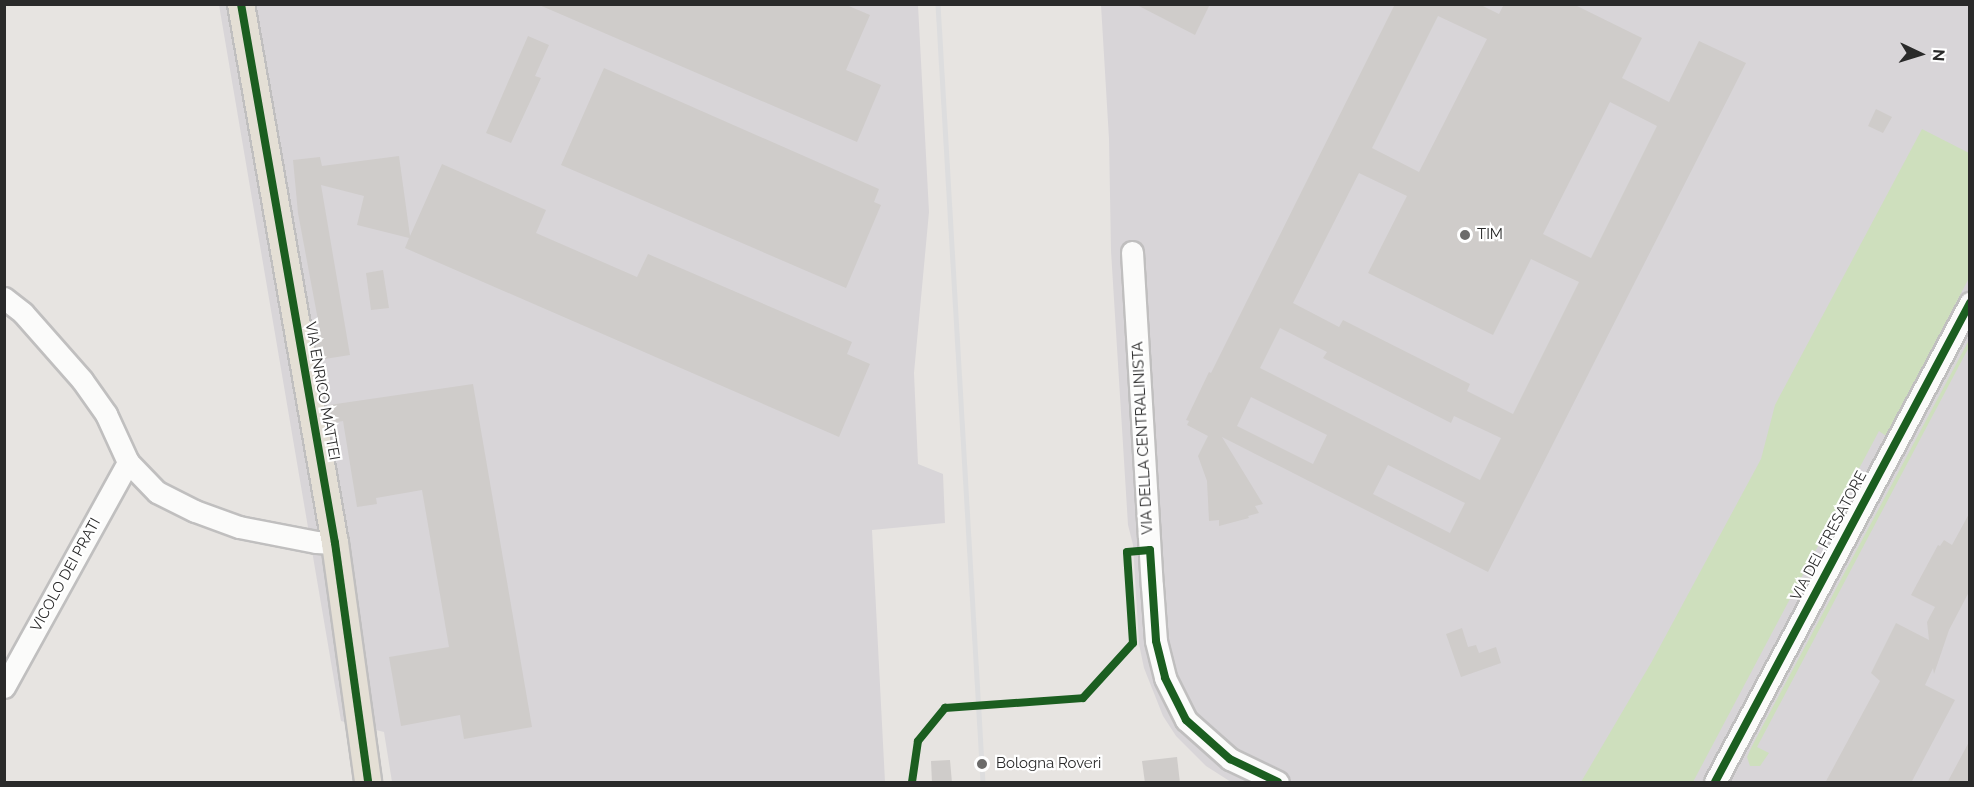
<!DOCTYPE html>
<style>
body{margin:0}
#map{position:relative;width:1974px;height:787px;overflow:hidden;background:#e7e4e1;font-family:Raleway,sans-serif}
div>[style]{position:absolute}
.industrial>*{inset:0;background:#d8d5d8}
.green>*{inset:0;background:#cedfbd}
.building>*{inset:0;background:#cfccca}
.roads{filter:drop-shadow(2px 0 #c0bfbf) drop-shadow(-2px 0 #c0bfbf) drop-shadow(0 2px #c0bfbf) drop-shadow(0 -2px #c0bfbf)}
.minor>*{height:21px;margin:-10.5px;padding:0 10.5px;transform-origin:10.5px;border-radius:10.5px;background:#fbfbfa}
.major>*{height:26px;margin:-13px;padding:0 13px;transform-origin:13px;border-radius:13px;background:#e4dfd5}
.rail>*{height:4.5px;margin:-2.25px;padding:0 2.25px;transform-origin:2.25px;border-radius:2.25px;background:#ddddde}
.cycleway>*{height:8px;margin:-4px;padding:0 4px;transform-origin:4px;border-radius:4px;background:#1b5e20}
.dots>*{width:16px;height:16px;translate:-50% -50%;box-sizing:border-box;border:3px solid #fff;border-radius:50%}
span{translate:-50% -50%;white-space:nowrap;text-align:center;line-height:1.15;-webkit-text-stroke:4.5px #fff;paint-order:stroke}
.poi-label{font-size:15px;color:#2a2a2a}
.left{translate:0 -50%;text-align:left}
.street-label{font-size:15px;color:#2a2a2a}
.frame{position:absolute;inset:0;border:6px solid #2a2a2a;pointer-events:none}
.north{position:absolute;left:1890px;top:24px;width:60px;height:60px;-webkit-text-stroke:4px #fff;paint-order:stroke;rotate:94deg;font-size:16px;font-weight:700;line-height:24px;text-align:center;color:#2a2a2a}
.north::after{content:'';display:block;margin:auto;width:21px;height:27px;background:#2a2a2a;clip-path:polygon(50% 0,100% 100%,50% 72%,0 100%)}
</style>
<div id="map">
<div class="industrial">
<div style="clip-path:polygon(219px 5px,918px 5px,929px 212px,914px 373px,918px 464px,943px 474px,945px 523px,872px 530px,885px 782px,392px 782px,384px 732px,341px 721px)"></div>
<div style="clip-path:polygon(1101px 5px,1969px 5px,1969px 782px,1231px 782px,1206px 766px,1176px 736px,1163px 716px,1144px 668px,1139px 644px,1133px 545px,1128px 525px,1111px 251px,1109px 139px)"></div>
</div>
<div class="green">
<div style="clip-path:polygon(1922px 129px,1969px 153px,1969px 278px,1886px 436px,1879px 431px,1693px 782px,1581px 782px,1651px 663px,1761px 459px,1775px 405px)"></div>
<div style="clip-path:polygon(1969px 340px,1969px 347px,1757px 747px,1769px 753px,1760px 766px,1750px 766px,1747px 757px,1752px 746px)"></div>
</div>
<div class="building">
<div style="clip-path:polygon(537px 4px,844px 4px,870px 15px,846px 70px,881px 85px,857px 142px)"></div>
<div style="clip-path:polygon(1135px 4px,1210px 4px,1195px 35px)"></div>
<div style="clip-path:polygon(evenodd,1395px 4px,1479px 4px,1499px 14px,1504px 4px,1573px 4px,1642px 38px,1622px 78px,1669px 102px,1699px 41px,1746px 63px,1488px 572px,1222px 437px,1263px 504px,1255px 506px,1259px 513px,1248px 516px,1249px 518px,1219px 526px,1219px 520px,1209px 521px,1207px 481px,1198px 456px,1208px 436px,1187px 425px,1189px 421px,1186px 420px,1209px 372px,1211px 373px,1395px 4px,1438px 16px,1487px 39px,1419px 172px,1372px 148px,1438px 16px,1395px 4px,1610px 102px,1657px 126px,1591px 258px,1543px 234px,1610px 102px,1395px 4px,1359px 173px,1407px 196px,1368px 273px,1493px 335px,1531px 259px,1579px 282px,1513px 414px,1467px 391px,1470px 384px,1343px 320px,1339px 327px,1293px 303px,1359px 173px,1395px 4px,1280px 328px,1327px 352px,1323px 358px,1451px 423px,1454px 416px,1501px 438px,1480px 480px,1260px 368px,1280px 328px,1395px 4px,1251px 397px,1327px 435px,1313px 464px,1237px 426px,1251px 397px,1395px 4px,1388px 465px,1465px 503px,1450px 533px,1373px 494px,1388px 465px)"></div>
<div style="clip-path:polygon(528px 36px,549px 45px,535px 76px,541px 78px,511px 143px,486px 133px)"></div>
<div style="clip-path:polygon(604px 68px,879px 189px,874px 202px,881px 205px,846px 288px,561px 165px)"></div>
<div style="clip-path:polygon(1876px 109px,1892px 117px,1883px 133px,1868px 126px)"></div>
<div style="clip-path:polygon(399px 156px,410px 236px,442px 164px,546px 210px,536px 233px,637px 277px,648px 254px,852px 342px,847px 354px,870px 364px,839px 437px,405px 248px,409px 238px,357px 225px,364px 196px,321px 185px,350px 355px,318px 360px,314px 332px,320px 331px,298px 213px,293px 160px,320px 157px,322px 166px)"></div>
<div style="clip-path:polygon(383px 270px,389px 308px,371px 310px,366px 273px)"></div>
<div style="clip-path:polygon(473px 384px,532px 727px,464px 739px,460px 715px,401px 726px,389px 657px,449px 647px,422px 490px,376px 498px,377px 504px,357px 507px,343px 421px,332px 423px,329px 405px)"></div>
<div style="clip-path:polygon(1970px 512px,1970px 590px,1949px 630px,1934px 674px,1933px 668px,1925px 685px,1955px 700px,1911px 783px,1825px 783px,1880px 681px,1871px 673px,1896px 623px,1929px 640px,1927px 622px,1935px 607px,1911px 595px,1938px 545px,1940px 546px,1944px 540px,1952px 545px)"></div>
<div style="clip-path:polygon(1462px 628px,1468px 647px,1476px 645px,1479px 653px,1496px 647px,1501px 663px,1461px 677px,1446px 634px)"></div>
<div style="clip-path:polygon(1970px 740px,1970px 783px,1947px 783px)"></div>
<div style="clip-path:polygon(1177px 757px,1180px 783px,1145px 783px,1142px 761px)"></div>
<div style="clip-path:polygon(950px 760px,952px 783px,932px 783px,931px 761px)"></div>
</div>
<div class="roads">
<div class="minor">
<div style="left:1132px;top:252px;width:335px;rotate:86.6deg"></div>
<div style="left:1152px;top:586px;width:55px;rotate:85.8deg"></div>
<div style="left:1156px;top:641px;width:38px;rotate:76deg"></div>
<div style="left:1165px;top:678px;width:47px;rotate:63.4deg"></div>
<div style="left:1186px;top:720px;width:59px;rotate:41.6deg"></div>
<div style="left:1230px;top:759px;width:53px;rotate:25.6deg"></div>
<div style="left:4px;top:298px;width:24px;rotate:38deg"></div>
<div style="left:23px;top:313px;width:89px;rotate:48.6deg"></div>
<div style="left:82px;top:380px;width:42px;rotate:54.8deg"></div>
<div style="left:106px;top:414px;width:53px;rotate:65.4deg"></div>
<div style="left:128px;top:462px;width:42px;rotate:46deg"></div>
<div style="left:157px;top:492px;width:42px;rotate:26.6deg"></div>
<div style="left:195px;top:511px;width:47px;rotate:20deg"></div>
<div style="left:239px;top:527px;width:78px;rotate:11deg"></div>
<div style="left:316px;top:542px;width:19px;rotate:3deg"></div>
<div style="left:4px;top:687px;width:257px;rotate:-61.1deg"></div>
<div style="left:1715px;top:782px;width:543px;rotate:-61.97deg"></div>
</div>
<div class="major">
<div style="left:241px;top:4px;width:547px;rotate:80.11deg"></div>
<div style="left:335px;top:543px;width:241px;rotate:82.1deg"></div>
</div>
</div>
<div class="rail">
<div style="left:938px;top:4px;width:779px;rotate:86.69deg"></div>
</div>
<div class="cycleway">
<div style="left:241px;top:4px;width:547px;rotate:80.11deg"></div>
<div style="left:335px;top:543px;width:241px;rotate:82.1deg"></div>
<div style="left:912px;top:782px;width:41px;rotate:-81.7deg"></div>
<div style="left:918px;top:741px;width:43px;rotate:-50.7deg"></div>
<div style="left:945px;top:708px;width:138px;rotate:-4.1deg"></div>
<div style="left:1083px;top:698px;width:74px;rotate:-47.7deg"></div>
<div style="left:1133px;top:643px;width:91px;rotate:-93.8deg"></div>
<div style="left:1127px;top:552px;width:23px;rotate:-5deg"></div>
<div style="left:1150px;top:550px;width:91px;rotate:86.2deg"></div>
<div style="left:1156px;top:641px;width:38px;rotate:76deg"></div>
<div style="left:1165px;top:678px;width:47px;rotate:63.4deg"></div>
<div style="left:1186px;top:720px;width:59px;rotate:41.6deg"></div>
<div style="left:1230px;top:759px;width:53px;rotate:25.6deg"></div>
<div style="left:1715px;top:782px;width:543px;rotate:-61.97deg"></div>
</div>
<div class="dots">
<div style="left:1465px;top:235px;background:#6c6b6a"></div>
<div style="left:982px;top:764px;background:#6c6b6a"></div>
</div>
<div class="poi-label">
<span class="left" style="left:1477px;top:235px">TIM</span>
<span class="left" style="left:996px;top:764px">Bologna Roveri</span>
</div>
<div class="street-label">
<span style="left:322px;top:391px;rotate:80deg">VIA ENRICO MATTEI</span>
<span style="left:1143px;top:438px;rotate:-93deg">VIA DELLA CENTRALINISTA</span>
<span style="left:1829px;top:536px;rotate:-62deg">VIA DEL FRESATORE</span>
<span style="left:66px;top:575px;rotate:-61deg">VICOLO DEI PRATI</span>
</div>
<div class="frame"></div>
<div class="north">N</div>
</div>
